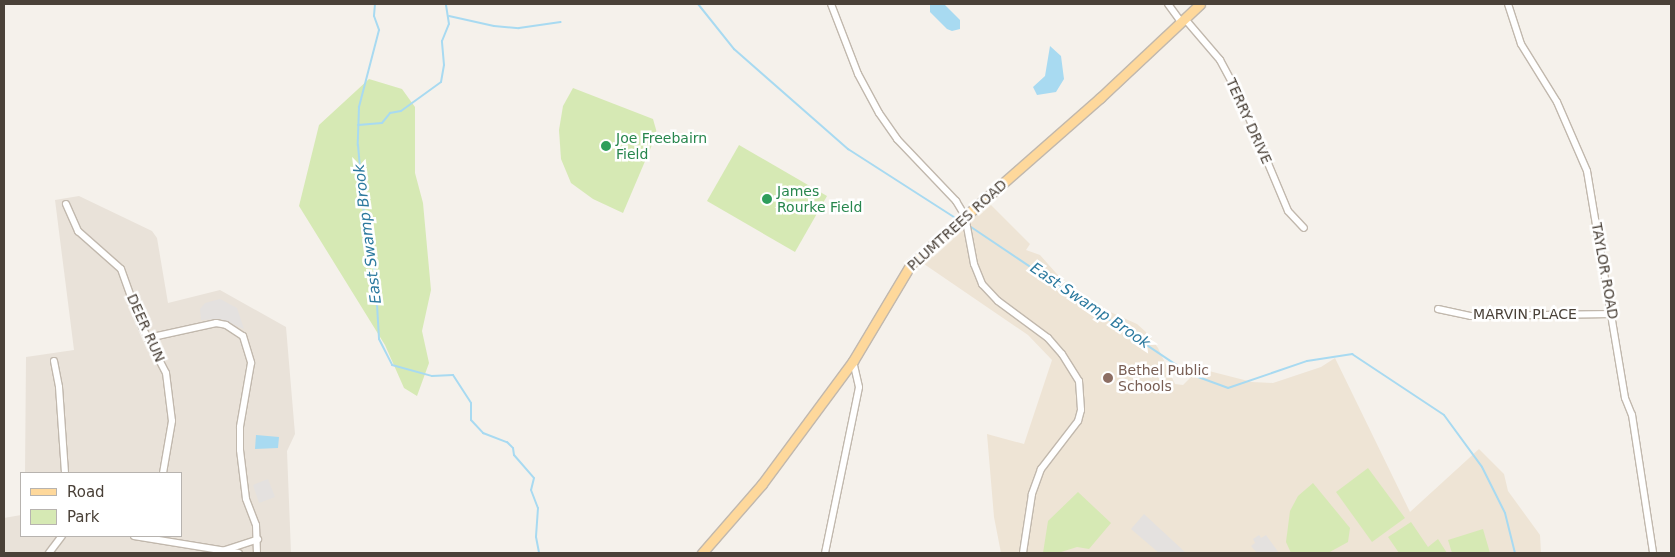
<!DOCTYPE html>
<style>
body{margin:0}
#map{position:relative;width:1675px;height:557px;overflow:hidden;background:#f5f1eb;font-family:"DejaVu Sans",sans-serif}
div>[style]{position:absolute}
.residential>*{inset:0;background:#e9e2d9}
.education>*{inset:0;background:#eee4d5}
.green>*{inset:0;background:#d6e9b4}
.parking>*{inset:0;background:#e4e1df}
.water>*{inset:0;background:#a8daf1}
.stream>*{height:2px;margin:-1px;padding:0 1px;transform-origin:1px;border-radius:1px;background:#a8daf1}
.roads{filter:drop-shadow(1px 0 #c1b8ad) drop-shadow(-1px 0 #c1b8ad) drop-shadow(0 1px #c1b8ad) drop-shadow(0 -1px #c1b8ad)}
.minor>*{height:6px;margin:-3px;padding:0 3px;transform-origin:3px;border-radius:3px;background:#fff}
.major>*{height:9px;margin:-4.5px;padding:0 4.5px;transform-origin:4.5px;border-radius:4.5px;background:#fed89b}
.dots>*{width:14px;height:14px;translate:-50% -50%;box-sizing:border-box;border:2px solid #fff;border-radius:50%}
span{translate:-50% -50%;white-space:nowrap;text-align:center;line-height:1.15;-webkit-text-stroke:5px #fff;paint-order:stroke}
.street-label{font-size:14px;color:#4a4138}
.leisure-label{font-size:14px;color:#27864d}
.left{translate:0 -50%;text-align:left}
.education-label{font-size:14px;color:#785e54}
.water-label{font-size:15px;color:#2b799e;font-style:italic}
.frame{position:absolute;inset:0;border:5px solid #4a4138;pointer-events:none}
.legend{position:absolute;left:20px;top:472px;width:162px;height:65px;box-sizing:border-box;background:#fff;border:1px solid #b7b3af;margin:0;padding:6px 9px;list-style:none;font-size:15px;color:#4a4138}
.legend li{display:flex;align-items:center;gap:10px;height:25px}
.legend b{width:25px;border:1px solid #b7b3af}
</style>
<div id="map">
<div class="residential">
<div style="clip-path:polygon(79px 196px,152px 231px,157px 238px,168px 303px,220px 290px,286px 327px,295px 434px,287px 451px,291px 553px,4px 553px,4px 518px,21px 515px,21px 536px,181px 536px,181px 473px,25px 473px,26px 357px,74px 350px,55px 200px)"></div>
</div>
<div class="education">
<div style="clip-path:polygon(988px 202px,1030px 244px,1026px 250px,1040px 255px,1064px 282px,1097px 306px,1137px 324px,1147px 333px,1158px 348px,1175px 384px,1183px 385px,1194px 374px,1209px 371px,1252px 382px,1273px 383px,1321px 367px,1335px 358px,1410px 512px,1479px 449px,1504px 474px,1508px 491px,1540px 535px,1541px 553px,1001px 553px,994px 517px,987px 434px,1024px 444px,1052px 360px,1028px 335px,924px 264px)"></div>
</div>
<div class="green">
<div style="clip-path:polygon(369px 79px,402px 89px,415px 107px,415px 173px,423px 203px,431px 290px,422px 331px,429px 363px,417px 396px,404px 388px,385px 345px,299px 206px,319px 125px)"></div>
<div style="clip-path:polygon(573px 88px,653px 119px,657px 133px,623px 213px,593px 199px,571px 183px,561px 159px,559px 130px,563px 106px)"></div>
<div style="clip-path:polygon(739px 145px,827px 196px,795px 252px,707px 201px)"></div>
<div style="clip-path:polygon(1368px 468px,1405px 518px,1372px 542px,1336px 492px)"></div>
<div style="clip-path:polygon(1313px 483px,1350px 528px,1348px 542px,1328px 553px,1291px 553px,1286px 542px,1290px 511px,1298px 496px)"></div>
<div style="clip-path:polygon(1078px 492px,1111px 523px,1089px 549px,1077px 547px,1058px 553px,1043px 553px,1048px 521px)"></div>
<div style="clip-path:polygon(1411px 522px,1428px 547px,1438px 539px,1447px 553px,1399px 553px,1388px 537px)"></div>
<div style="clip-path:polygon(1483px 529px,1490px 553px,1452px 553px,1448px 540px)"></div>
</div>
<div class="parking">
<div style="clip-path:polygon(220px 299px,237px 308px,244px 329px,220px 319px,201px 320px,200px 309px,205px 303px)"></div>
<div style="clip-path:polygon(268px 479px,275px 497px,259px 503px,253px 485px)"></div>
<div style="clip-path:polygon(1144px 514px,1186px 553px,1159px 553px,1131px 529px)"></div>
<div style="clip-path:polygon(1259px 535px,1261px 538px,1266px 535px,1279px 553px,1257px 553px,1251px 546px,1255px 543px,1253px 539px)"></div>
</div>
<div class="water">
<div style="clip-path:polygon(930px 4px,944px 4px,960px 20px,960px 29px,952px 31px,947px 29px,930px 12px)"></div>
<div style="clip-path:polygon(1050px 46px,1061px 56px,1064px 79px,1056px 92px,1037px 95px,1033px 87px,1045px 76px)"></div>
<div style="clip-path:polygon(256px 435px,279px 437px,278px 448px,255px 449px)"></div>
</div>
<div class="stream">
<div style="left:375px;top:4px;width:12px;rotate:95deg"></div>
<div style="left:374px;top:16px;width:15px;rotate:70deg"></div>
<div style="left:379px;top:30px;width:80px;rotate:104.6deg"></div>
<div style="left:359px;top:107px;width:38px;rotate:92deg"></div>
<div style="left:358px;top:145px;width:91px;rotate:85deg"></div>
<div style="left:366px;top:236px;width:36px;rotate:76deg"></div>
<div style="left:375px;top:271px;width:68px;rotate:86.6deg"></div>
<div style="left:379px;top:339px;width:29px;rotate:63deg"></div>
<div style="left:392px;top:365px;width:41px;rotate:15.4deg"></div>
<div style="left:432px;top:376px;width:21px;rotate:-3deg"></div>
<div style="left:453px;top:375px;width:33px;rotate:57deg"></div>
<div style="left:471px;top:403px;width:17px;rotate:90deg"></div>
<div style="left:471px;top:420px;width:18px;rotate:47deg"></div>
<div style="left:483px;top:433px;width:26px;rotate:21deg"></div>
<div style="left:507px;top:442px;width:8px;rotate:45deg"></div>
<div style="left:513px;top:448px;width:7px;rotate:82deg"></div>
<div style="left:514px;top:455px;width:30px;rotate:49deg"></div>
<div style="left:534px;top:478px;width:12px;rotate:104deg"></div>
<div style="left:531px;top:490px;width:19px;rotate:69deg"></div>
<div style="left:538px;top:508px;width:29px;rotate:94deg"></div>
<div style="left:536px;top:537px;width:16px;rotate:79deg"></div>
<div style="left:698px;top:4px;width:58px;rotate:51.3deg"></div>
<div style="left:734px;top:49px;width:152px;rotate:41.3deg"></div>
<div style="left:848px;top:149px;width:130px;rotate:32.7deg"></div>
<div style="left:449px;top:16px;width:46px;rotate:12.5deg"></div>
<div style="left:494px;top:26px;width:25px;rotate:5deg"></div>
<div style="left:519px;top:28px;width:42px;rotate:-8.1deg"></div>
<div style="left:358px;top:125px;width:24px;rotate:-5deg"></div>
<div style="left:382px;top:123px;width:13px;rotate:-51deg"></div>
<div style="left:390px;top:113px;width:11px;rotate:-10deg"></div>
<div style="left:401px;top:111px;width:49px;rotate:-35.9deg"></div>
<div style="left:441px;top:82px;width:17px;rotate:-80deg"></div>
<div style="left:444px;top:65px;width:24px;rotate:-95deg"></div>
<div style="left:442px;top:41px;width:18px;rotate:-68deg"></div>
<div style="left:449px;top:24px;width:20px;rotate:-99deg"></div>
<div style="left:968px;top:225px;width:267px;rotate:33.9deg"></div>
<div style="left:1190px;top:374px;width:40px;rotate:20.2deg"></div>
<div style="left:1228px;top:388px;width:83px;rotate:-18.9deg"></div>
<div style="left:1307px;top:361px;width:46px;rotate:-8.8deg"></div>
<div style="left:1352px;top:354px;width:110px;rotate:33.5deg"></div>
<div style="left:1444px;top:415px;width:64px;rotate:53.8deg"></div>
<div style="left:1482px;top:467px;width:51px;rotate:63.4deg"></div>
<div style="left:1505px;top:513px;width:41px;rotate:76deg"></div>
</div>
<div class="roads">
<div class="minor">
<div style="left:831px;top:4px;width:75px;rotate:68.9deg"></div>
<div style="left:858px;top:74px;width:44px;rotate:61.7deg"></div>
<div style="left:879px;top:113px;width:32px;rotate:55deg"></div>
<div style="left:897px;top:139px;width:86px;rotate:46.4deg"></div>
<div style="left:956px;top:201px;width:17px;rotate:59deg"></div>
<div style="left:965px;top:216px;width:49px;rotate:79.4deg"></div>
<div style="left:974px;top:264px;width:22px;rotate:68deg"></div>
<div style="left:982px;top:284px;width:23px;rotate:47deg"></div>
<div style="left:998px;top:301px;width:62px;rotate:36.5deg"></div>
<div style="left:1048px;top:338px;width:21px;rotate:49deg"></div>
<div style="left:1062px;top:354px;width:32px;rotate:58deg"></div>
<div style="left:1079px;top:381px;width:29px;rotate:86deg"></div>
<div style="left:1081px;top:410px;width:11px;rotate:105deg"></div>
<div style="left:1078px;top:421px;width:61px;rotate:127.6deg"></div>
<div style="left:1041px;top:469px;width:27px;rotate:110deg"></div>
<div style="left:1032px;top:494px;width:60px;rotate:98.7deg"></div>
<div style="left:1168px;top:4px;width:22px;rotate:54deg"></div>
<div style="left:1508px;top:4px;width:42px;rotate:72deg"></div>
<div style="left:1521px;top:44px;width:68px;rotate:58.2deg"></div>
<div style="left:1557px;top:102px;width:75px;rotate:66.5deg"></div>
<div style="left:1587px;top:171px;width:230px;rotate:80.5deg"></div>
<div style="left:1625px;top:398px;width:18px;rotate:68deg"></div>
<div style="left:1632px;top:415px;width:140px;rotate:81.3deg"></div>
<div style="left:1185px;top:19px;width:54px;rotate:49.5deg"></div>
<div style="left:1220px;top:60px;width:44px;rotate:61.7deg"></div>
<div style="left:1241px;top:99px;width:121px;rotate:67.2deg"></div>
<div style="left:1288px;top:211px;width:23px;rotate:47deg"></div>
<div style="left:66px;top:204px;width:30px;rotate:66deg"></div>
<div style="left:78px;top:231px;width:57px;rotate:41.5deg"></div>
<div style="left:121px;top:269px;width:59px;rotate:70.3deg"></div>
<div style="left:141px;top:325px;width:54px;rotate:62.5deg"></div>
<div style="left:166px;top:373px;width:48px;rotate:82.9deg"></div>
<div style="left:172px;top:421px;width:53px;rotate:99.8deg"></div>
<div style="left:1438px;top:309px;width:34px;rotate:12deg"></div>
<div style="left:1471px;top:316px;width:141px;rotate:-0.8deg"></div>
<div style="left:148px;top:338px;width:70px;rotate:-12.4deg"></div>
<div style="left:216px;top:323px;width:10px;rotate:11deg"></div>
<div style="left:226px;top:325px;width:20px;rotate:33deg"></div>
<div style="left:243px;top:336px;width:28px;rotate:73deg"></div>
<div style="left:251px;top:363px;width:65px;rotate:99.8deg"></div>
<div style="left:240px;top:427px;width:23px;rotate:90deg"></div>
<div style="left:240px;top:450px;width:49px;rotate:83deg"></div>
<div style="left:246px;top:499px;width:28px;rotate:69deg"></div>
<div style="left:256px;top:525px;width:28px;rotate:88deg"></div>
<div style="left:54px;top:361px;width:26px;rotate:79deg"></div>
<div style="left:59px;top:387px;width:86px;rotate:86deg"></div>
<div style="left:134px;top:536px;width:106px;rotate:9.2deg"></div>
<div style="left:222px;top:551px;width:38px;rotate:-18deg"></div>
<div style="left:49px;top:553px;width:21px;rotate:-53deg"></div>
<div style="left:825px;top:553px;width:169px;rotate:-78.4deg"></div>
<div style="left:859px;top:387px;width:27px;rotate:-103deg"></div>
</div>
<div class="major">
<div style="left:702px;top:553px;width:91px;rotate:-49deg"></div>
<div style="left:762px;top:484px;width:153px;rotate:-53.5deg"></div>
<div style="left:853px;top:361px;width:113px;rotate:-59.1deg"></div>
<div style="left:911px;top:264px;width:252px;rotate:-41.3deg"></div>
<div style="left:1100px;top:98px;width:137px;rotate:-43.2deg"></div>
</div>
</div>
<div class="dots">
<div style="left:606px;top:146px;background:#2e9e5b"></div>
<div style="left:767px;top:199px;background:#2e9e5b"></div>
<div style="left:1108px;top:378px;background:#8d6e63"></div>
</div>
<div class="street-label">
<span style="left:1249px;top:121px;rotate:66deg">TERRY DRIVE</span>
<span style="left:957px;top:225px;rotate:-42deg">PLUMTREES ROAD</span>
<span style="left:1605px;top:271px;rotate:80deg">TAYLOR ROAD</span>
<span style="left:1525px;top:314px">MARVIN PLACE</span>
<span style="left:146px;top:328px;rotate:66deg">DEER RUN</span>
</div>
<div class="leisure-label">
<span class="left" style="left:616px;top:146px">Joe Freebairn<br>Field</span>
<span class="left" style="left:777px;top:199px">James<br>Rourke Field</span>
</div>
<div class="education-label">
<span class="left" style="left:1118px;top:378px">Bethel Public<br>Schools</span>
</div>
<div class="water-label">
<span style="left:368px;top:234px;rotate:-97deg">East Swamp Brook</span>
<span style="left:1090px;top:306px;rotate:34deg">East Swamp Brook</span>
</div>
<div class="frame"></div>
<ul class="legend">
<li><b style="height:6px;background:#fed89b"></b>Road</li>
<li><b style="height:14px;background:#d6e9b4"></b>Park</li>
</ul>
</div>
